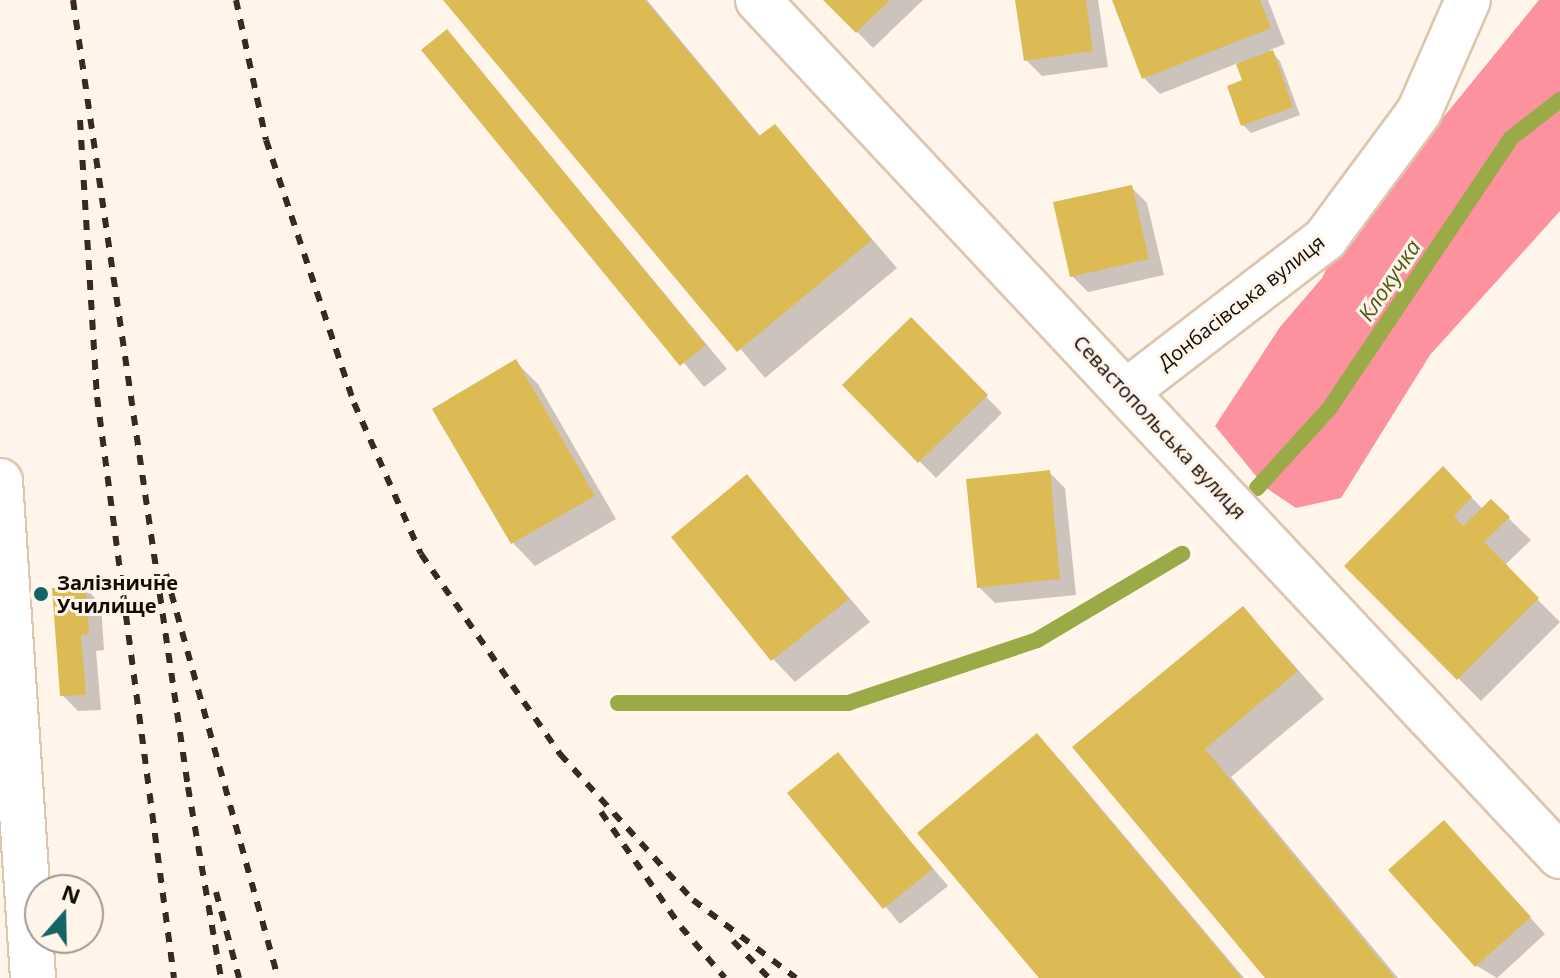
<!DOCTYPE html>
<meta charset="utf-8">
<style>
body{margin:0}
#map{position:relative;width:1560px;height:978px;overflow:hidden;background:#fff5eb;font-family:"Open Sans",sans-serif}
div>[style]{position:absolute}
.forest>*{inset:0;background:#fb929e}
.shadow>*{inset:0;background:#0003}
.stream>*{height:16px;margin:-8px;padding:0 8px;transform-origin:8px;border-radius:8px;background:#99aa47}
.building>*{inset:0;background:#dcbb55}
.roads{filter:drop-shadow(2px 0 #dec5ae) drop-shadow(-2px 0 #dec5ae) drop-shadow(0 2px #dec5ae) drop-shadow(0 -2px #dec5ae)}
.minor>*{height:44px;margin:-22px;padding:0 22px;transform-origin:22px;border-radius:22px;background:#fff}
.tertiary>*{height:44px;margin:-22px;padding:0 22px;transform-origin:22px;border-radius:22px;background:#fff}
.primary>*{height:44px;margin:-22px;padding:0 22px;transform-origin:22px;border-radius:22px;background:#fff}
.rail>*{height:6px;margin-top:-3px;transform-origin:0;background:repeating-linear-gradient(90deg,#332b24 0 10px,transparent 0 20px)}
.dots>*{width:22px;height:22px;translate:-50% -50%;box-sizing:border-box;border:4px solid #fff5eb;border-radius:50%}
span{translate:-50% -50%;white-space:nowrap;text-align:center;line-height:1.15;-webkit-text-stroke:6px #fff5eb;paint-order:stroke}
.street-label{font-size:20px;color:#120a04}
.poi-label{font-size:20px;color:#120a04;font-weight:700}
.left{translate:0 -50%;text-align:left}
.water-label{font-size:22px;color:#4f5a12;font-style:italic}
.north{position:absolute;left:24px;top:874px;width:80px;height:80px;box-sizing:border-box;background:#fff5eb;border:2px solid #a0978f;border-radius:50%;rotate:20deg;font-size:22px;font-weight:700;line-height:32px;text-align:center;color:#120a04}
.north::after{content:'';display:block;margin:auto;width:28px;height:36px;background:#156465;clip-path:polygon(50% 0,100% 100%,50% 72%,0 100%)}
</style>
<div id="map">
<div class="forest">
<div style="clip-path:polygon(1539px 0,1560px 0,1560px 211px,1430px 355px,1341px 498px,1296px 508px,1265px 487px,1215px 426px,1280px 327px,1322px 278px,1336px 249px)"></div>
</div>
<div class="shadow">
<div style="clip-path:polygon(445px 0,647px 0,761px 137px,775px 126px,897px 268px,765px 378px)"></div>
<div style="clip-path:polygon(826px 0,923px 0,873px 48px)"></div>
<div style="clip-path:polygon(1017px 0,1098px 0,1108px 67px,1042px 76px,1026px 60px)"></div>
<div style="clip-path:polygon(1114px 0,1268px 0,1285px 44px,1270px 50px,1280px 61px,1300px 115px,1251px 133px,1243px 125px,1245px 81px,1238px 63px,1160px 94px,1144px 78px)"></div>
<div style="clip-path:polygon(447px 31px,727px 369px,704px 387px,424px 50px)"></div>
<div style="clip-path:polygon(1131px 187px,1147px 203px,1164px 275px,1088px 292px,1072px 276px)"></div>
<div style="clip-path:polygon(911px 320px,1002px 413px,936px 478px,845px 385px)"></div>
<div style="clip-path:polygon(516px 362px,538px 384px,616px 519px,535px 566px,513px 543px,434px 409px)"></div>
<div style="clip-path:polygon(1443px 469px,1483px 509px,1491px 501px,1531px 540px,1504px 566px,1560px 622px,1481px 701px,1346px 566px)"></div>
<div style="clip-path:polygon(1049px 472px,1065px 488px,1076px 595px,995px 603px,979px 587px)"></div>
<div style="clip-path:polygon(747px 477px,870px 622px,795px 682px,773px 659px)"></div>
<div style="clip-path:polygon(85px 588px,101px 604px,104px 650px,96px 651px,101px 710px,78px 711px,62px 695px)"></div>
<div style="clip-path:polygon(1243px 608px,1324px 699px,1231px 777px,1398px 978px,1267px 978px,1075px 747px)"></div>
<div style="clip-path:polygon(1036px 736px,1063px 763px,1244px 978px,1042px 978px)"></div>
<div style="clip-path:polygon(837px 754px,948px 886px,900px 924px,790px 793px)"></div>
<div style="clip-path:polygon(1460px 839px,1545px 934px,1497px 978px,1477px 966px,1391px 870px)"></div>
</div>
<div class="stream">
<div style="left:1257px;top:488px;width:107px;rotate:-47.7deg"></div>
<div style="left:1329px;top:409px;width:326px;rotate:-56.1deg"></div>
<div style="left:1511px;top:138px;width:62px;rotate:-37.8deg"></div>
<div style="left:618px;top:703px;width:230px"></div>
<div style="left:848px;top:703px;width:199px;rotate:-18.4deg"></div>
<div style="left:1037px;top:640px;width:169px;rotate:-30.7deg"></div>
</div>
<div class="building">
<div style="clip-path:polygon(443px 0,645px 0,759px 136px,775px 124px,872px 240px,737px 352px)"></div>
<div style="clip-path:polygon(823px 0,890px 0,856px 33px)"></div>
<div style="clip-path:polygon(1015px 0,1086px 0,1093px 51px,1024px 61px)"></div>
<div style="clip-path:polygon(1112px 0,1260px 0,1271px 28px,1142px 79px)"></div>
<div style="clip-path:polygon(447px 29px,706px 345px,680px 366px,421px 50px)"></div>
<div style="clip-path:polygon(1273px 50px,1293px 107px,1241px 126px,1227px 86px,1242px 80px,1236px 64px)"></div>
<div style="clip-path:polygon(1132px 185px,1149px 259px,1070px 277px,1053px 202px)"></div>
<div style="clip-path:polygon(911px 317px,988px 395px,918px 463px,842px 385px)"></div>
<div style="clip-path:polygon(516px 359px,595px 496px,511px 544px,432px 409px)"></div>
<div style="clip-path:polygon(1443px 466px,1472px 497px,1454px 516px,1463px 526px,1491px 499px,1510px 517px,1484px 542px,1539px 598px,1457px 680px,1344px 566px)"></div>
<div style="clip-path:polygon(1050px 470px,1060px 579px,977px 588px,966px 479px)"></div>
<div style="clip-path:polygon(747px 474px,849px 599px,771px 661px,671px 537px)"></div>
<div style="clip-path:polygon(86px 586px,89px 634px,81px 635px,86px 695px,60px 696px,52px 588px)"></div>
<div style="clip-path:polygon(1243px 606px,1298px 671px,1205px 749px,1395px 978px,1265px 978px,1072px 747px)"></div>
<div style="clip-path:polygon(1037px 733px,1242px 978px,1039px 978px,917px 833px)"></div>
<div style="clip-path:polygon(838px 752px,933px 869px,883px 909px,787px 793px)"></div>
<div style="clip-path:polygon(1444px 820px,1531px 917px,1475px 967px,1388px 870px)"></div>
</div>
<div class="roads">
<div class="minor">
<div style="left:1127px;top:391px;width:250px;rotate:-37.5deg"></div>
<div style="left:1325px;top:239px;width:158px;rotate:-53.5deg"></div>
<div style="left:1419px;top:112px;width:122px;rotate:-66.4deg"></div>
</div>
<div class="tertiary">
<div style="left:758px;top:0;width:1173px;rotate:46.87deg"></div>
</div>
<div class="primary">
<div style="left:0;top:481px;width:498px;rotate:86.2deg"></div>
</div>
</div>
<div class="rail">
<div style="left:73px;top:0;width:795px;rotate:81.69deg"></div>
<div style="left:188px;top:787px;width:194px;rotate:80.2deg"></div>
<div style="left:236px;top:0;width:143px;rotate:77.9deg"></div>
<div style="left:266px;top:140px;width:277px;rotate:71.5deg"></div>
<div style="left:354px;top:403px;width:165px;rotate:66.1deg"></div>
<div style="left:421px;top:554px;width:244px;rotate:55.2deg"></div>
<div style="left:560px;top:754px;width:197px;rotate:47.7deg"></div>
<div style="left:693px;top:900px;width:129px;rotate:37.1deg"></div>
<div style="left:80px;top:120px;width:278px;rotate:86.5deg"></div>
<div style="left:97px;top:397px;width:586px;rotate:82.45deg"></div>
<div style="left:166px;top:574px;width:419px;rotate:74.5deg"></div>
<div style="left:601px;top:812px;width:140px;rotate:55.2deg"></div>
<div style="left:681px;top:927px;width:67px;rotate:49.2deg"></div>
<div style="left:216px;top:892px;width:89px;rotate:75deg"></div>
<div style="left:733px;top:941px;width:52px;rotate:45.8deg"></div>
</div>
<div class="dots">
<div style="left:41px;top:594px;background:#156465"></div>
</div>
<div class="street-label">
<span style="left:1241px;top:302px;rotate:-38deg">Донбасівська вулиця</span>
<span style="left:1160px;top:427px;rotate:47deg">Севастопольська вулиця</span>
</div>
<div class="poi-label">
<span class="left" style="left:57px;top:594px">Залізничне<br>Училище</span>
</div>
<div class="water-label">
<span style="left:1389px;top:280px;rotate:-56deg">Клокучка</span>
</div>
<div class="north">N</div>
</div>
